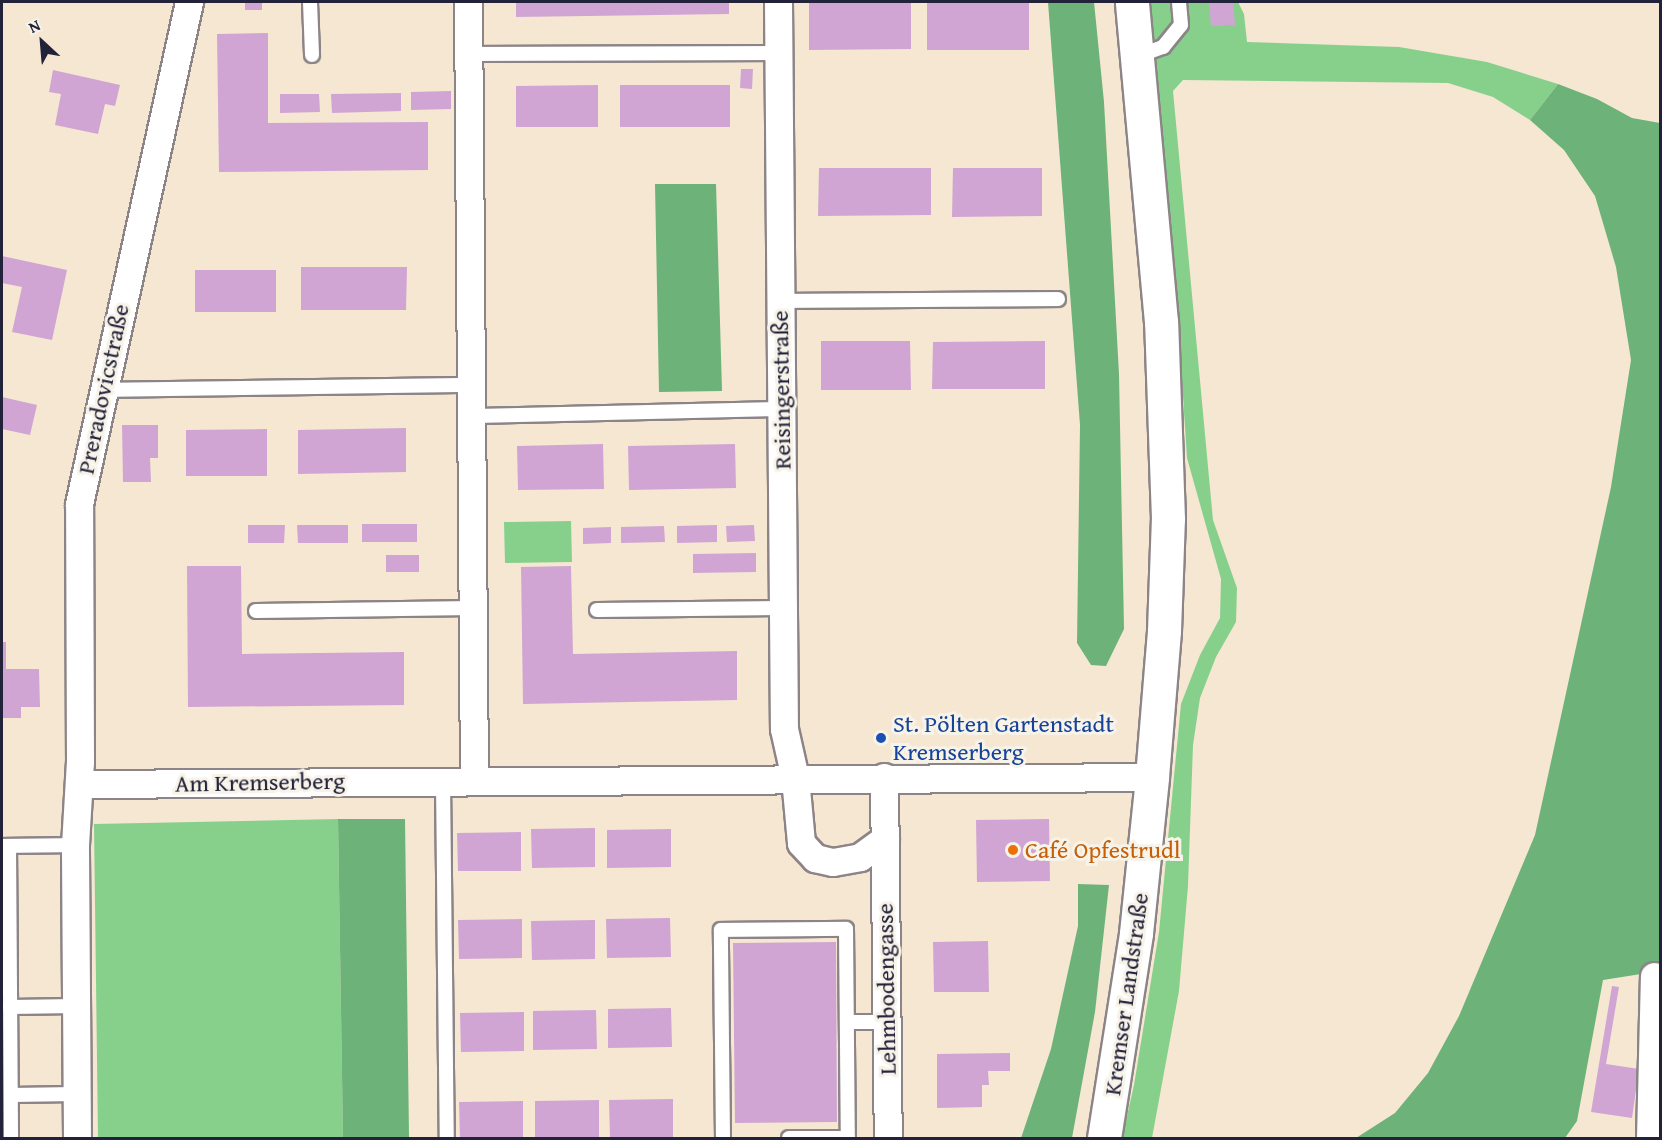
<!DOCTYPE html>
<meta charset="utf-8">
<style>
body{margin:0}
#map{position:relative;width:1662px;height:1140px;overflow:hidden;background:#f5e7d2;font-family:"Gentium Book Plus",serif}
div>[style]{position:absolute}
.green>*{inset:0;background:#87d08c}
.forest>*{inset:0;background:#6db278}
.building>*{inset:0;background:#d0a5d3}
.roads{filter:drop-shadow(2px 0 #8c8486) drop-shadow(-2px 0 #8c8486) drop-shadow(0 2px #8c8486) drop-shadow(0 -2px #8c8486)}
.service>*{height:14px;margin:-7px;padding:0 7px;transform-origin:7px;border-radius:7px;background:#fff}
.minor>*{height:27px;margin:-13.5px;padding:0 13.5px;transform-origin:13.5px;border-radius:13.5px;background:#fff}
.secondary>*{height:33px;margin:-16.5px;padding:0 16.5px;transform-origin:16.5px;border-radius:16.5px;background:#fff}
.dots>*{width:16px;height:16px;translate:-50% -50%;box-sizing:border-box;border:3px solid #f7f3e8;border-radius:50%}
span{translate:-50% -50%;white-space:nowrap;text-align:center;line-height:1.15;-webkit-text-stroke:6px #f7f3e8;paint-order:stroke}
.street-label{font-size:24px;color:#22223b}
.transit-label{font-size:24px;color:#164399}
.left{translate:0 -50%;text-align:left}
.food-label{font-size:24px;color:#c56008}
.frame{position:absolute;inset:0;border:3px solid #22223b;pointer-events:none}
.north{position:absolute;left:12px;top:12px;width:60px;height:60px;-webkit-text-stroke:4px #f7f3e8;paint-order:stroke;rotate:334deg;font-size:16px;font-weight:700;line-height:24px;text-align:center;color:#22223b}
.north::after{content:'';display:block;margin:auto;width:21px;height:27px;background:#22223b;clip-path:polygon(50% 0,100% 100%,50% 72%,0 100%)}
</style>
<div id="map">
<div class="green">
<div style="clip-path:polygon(1147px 2px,1238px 2px,1244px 14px,1247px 42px,1399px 47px,1487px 62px,1558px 84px,1530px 120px,1493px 97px,1448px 83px,1183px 80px,1173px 91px,1213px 520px,1237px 588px,1236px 622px,1216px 657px,1200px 698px,1193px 745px,1188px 886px,1179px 991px,1152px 1138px,1122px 1138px,1134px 1085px,1159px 932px,1181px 704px,1200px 655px,1220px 618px,1221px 579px,1187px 458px,1178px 320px)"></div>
<div style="clip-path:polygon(571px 521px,572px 562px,505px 563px,504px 522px)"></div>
<div style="clip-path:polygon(338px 819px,343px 1138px,98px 1138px,94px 824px)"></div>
</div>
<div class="forest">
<div style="clip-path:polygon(1048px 2px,1094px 2px,1104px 102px,1119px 374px,1124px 629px,1106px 666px,1091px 665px,1077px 643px,1080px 425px)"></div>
<div style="clip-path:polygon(1558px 84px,1597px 99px,1632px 118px,1660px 123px,1660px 971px,1603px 980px,1577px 1121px,1565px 1138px,1356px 1138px,1395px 1113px,1428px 1073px,1459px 1016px,1535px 835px,1611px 487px,1631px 360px,1616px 267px,1595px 196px,1564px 150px,1530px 120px)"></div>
<div style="clip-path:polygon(655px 184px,716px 184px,722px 391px,659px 392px)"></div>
<div style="clip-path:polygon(338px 819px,405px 819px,409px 1138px,343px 1138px)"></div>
<div style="clip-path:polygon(1078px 884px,1109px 885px,1095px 1012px,1072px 1138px,1021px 1138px,1051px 1049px,1078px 926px)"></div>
</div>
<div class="building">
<div style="clip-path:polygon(245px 2px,262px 2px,262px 10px,245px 10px)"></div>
<div style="clip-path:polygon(516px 2px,729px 2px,729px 14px,516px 17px)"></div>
<div style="clip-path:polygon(809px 2px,911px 2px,911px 49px,809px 50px)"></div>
<div style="clip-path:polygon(927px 2px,1029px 2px,1029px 50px,927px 50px)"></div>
<div style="clip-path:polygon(1209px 2px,1233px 2px,1235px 25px,1211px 26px)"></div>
<div style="clip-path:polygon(268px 33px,268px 123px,428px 122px,428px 170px,219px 172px,217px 34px)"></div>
<div style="clip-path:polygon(741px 69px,753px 69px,752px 89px,740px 88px)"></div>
<div style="clip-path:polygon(53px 70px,120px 85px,115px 106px,105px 104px,98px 134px,55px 125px,61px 94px,49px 92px)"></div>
<div style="clip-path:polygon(598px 85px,598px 127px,516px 127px,516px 86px)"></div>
<div style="clip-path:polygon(620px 85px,730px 85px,730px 127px,620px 127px)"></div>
<div style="clip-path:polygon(451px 91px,451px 109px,411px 110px,411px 92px)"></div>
<div style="clip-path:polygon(401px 93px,401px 111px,332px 113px,331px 94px)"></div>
<div style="clip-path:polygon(280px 94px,319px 94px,320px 112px,280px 113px)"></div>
<div style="clip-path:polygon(819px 168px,931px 168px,931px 215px,818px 216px)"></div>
<div style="clip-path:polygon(953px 168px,1042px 168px,1042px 216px,952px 217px)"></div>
<div style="clip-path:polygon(2px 256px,67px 270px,52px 340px,12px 332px,22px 287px,2px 283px)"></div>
<div style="clip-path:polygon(301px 267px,407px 267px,406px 310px,301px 310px)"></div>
<div style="clip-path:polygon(195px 270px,276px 270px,276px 312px,195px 312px)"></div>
<div style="clip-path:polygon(821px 341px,910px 341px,911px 390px,821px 390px)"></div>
<div style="clip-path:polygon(1045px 341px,1045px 389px,932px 389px,933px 342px)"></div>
<div style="clip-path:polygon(2px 397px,37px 405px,30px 435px,2px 429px)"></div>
<div style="clip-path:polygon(122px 425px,158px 425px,158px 458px,150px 458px,151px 482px,123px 482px)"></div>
<div style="clip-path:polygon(406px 428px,406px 472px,298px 474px,298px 430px)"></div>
<div style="clip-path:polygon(267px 429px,267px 476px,186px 476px,186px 430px)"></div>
<div style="clip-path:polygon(603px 444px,604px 489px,518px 490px,517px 446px)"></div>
<div style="clip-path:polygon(735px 444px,736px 488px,629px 490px,628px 446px)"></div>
<div style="clip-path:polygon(362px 524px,417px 524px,417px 542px,362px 542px)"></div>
<div style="clip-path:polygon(248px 525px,285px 525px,284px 543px,248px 543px)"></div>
<div style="clip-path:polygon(297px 525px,348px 525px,348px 543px,298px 543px)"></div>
<div style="clip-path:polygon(717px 525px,717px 542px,677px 543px,677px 526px)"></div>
<div style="clip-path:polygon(754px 525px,755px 541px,727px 542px,726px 526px)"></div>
<div style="clip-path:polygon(664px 526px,665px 542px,621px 543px,621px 527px)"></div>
<div style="clip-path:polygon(611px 527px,611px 543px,583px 544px,583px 528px)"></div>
<div style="clip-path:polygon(756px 553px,756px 572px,693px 573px,693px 554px)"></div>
<div style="clip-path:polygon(386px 555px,419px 555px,419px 572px,386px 572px)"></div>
<div style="clip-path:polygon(187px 566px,241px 566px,242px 654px,404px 652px,404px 705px,188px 707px)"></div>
<div style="clip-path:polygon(571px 566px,573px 654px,737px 651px,737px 700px,523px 704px,521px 567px)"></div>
<div style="clip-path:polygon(2px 642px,6px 642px,6px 669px,39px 669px,40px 707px,21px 707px,21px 718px,2px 718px)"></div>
<div style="clip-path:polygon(1049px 819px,1050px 881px,977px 882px,976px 820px)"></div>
<div style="clip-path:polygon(595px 828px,595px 867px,532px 868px,531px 829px)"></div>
<div style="clip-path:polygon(671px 829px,671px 867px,607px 868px,607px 830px)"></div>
<div style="clip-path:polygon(521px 832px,521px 871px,458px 871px,457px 833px)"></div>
<div style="clip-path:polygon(670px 918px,671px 957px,607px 958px,606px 919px)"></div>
<div style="clip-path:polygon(522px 919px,522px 958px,459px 959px,458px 920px)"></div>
<div style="clip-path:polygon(595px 920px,595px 959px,532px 960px,531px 921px)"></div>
<div style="clip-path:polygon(988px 941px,989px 992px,934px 992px,933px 942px)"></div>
<div style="clip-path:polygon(836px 942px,837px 1122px,735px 1123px,733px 943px)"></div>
<div style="clip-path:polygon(1612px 986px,1619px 987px,1606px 1064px,1639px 1069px,1632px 1118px,1591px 1112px)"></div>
<div style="clip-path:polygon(671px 1008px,672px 1047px,608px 1048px,608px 1009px)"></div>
<div style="clip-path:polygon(596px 1010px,597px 1049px,533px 1050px,533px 1011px)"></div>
<div style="clip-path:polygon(524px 1012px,524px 1051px,461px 1052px,460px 1013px)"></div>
<div style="clip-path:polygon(1010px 1053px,1010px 1071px,988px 1071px,989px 1085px,982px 1085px,982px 1107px,937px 1108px,937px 1054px)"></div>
<div style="clip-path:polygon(673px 1099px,673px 1138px,610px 1138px,609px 1100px)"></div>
<div style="clip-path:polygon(599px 1100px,599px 1138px,535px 1138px,535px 1101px)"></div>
<div style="clip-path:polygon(523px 1101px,523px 1138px,460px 1138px,459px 1102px)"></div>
</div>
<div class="roads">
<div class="service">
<div style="left:310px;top:2px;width:53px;rotate:87.8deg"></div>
<div style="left:469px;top:54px;width:309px;rotate:-0.2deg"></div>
<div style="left:1138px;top:56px;width:27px;rotate:-20deg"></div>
<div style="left:1163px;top:47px;width:28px;rotate:-51deg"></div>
<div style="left:1181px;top:25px;width:23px;rotate:-95deg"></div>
<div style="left:780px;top:301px;width:278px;rotate:-0.4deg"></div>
<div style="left:103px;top:390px;width:369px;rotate:-0.8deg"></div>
<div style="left:472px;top:416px;width:310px;rotate:-1.3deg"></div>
<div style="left:597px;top:610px;width:186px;rotate:-0.6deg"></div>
<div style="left:256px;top:611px;width:218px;rotate:-0.8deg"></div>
<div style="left:443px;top:780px;width:358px;rotate:89.4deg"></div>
<div style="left:2px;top:846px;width:73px;rotate:-0.8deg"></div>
<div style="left:9px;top:846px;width:292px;rotate:89.6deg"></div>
<div style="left:10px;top:1007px;width:66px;rotate:-0.9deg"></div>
<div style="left:847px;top:1022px;width:40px"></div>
<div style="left:11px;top:1095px;width:65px;rotate:-0.9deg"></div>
<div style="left:723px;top:1138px;width:208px;rotate:-90.6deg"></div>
<div style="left:721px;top:930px;width:125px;rotate:-0.5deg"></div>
<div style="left:846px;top:929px;width:209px;rotate:89.5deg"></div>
<div style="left:848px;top:1138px;width:59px;rotate:180deg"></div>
</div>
<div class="minor">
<div style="left:468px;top:2px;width:777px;rotate:89.56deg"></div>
<div style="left:778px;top:2px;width:727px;rotate:89.53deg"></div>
<div style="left:784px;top:729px;width:50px;rotate:77.3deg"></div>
<div style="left:795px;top:778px;width:65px;rotate:84.7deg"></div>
<div style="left:801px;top:843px;width:21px;rotate:47deg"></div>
<div style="left:815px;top:858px;width:18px;rotate:13deg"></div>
<div style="left:833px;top:862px;width:27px;rotate:-10deg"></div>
<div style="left:860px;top:857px;width:31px;rotate:-36deg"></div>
<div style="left:884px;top:777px;width:361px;rotate:89.4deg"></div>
<div style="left:79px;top:784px;width:1073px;rotate:-0.37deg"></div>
<div style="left:77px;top:1138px;width:293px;rotate:-90.4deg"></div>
<div style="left:75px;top:845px;width:83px;rotate:-86.6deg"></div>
<div style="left:80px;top:762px;width:258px;rotate:-90.2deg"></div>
<div style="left:79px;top:504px;width:514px;rotate:-77.64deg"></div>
<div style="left:1650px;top:1138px;width:162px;rotate:-88.6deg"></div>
</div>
<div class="secondary">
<div style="left:1104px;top:1138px;width:207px;rotate:-81.1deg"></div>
<div style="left:1136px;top:933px;width:157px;rotate:-84.1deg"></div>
<div style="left:1152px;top:777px;width:146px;rotate:-85.3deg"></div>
<div style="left:1164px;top:631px;width:112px;rotate:-88deg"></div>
<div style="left:1168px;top:519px;width:197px;rotate:-92deg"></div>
<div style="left:1161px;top:322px;width:321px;rotate:-95.2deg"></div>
</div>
</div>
<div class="dots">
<div style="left:881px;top:738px;background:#1a4fb4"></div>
<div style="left:1013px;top:850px;background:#e8710a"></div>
</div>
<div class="street-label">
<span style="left:103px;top:389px;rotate:-78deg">Preradovicstraße</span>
<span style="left:781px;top:390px;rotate:-91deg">Reisingerstraße</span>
<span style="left:260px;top:782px;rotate:-1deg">Am Kremserberg</span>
<span style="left:886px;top:989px;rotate:-91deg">Lehmbodengasse</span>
<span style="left:1126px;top:994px;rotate:-82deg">Kremser Landstraße</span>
</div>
<div class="transit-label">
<span class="left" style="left:893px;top:738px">St. Pölten Gartenstadt<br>Kremserberg</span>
</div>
<div class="food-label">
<span class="left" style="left:1025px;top:850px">Café Opfestrudl</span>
</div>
<div class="frame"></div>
<div class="north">N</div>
</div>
